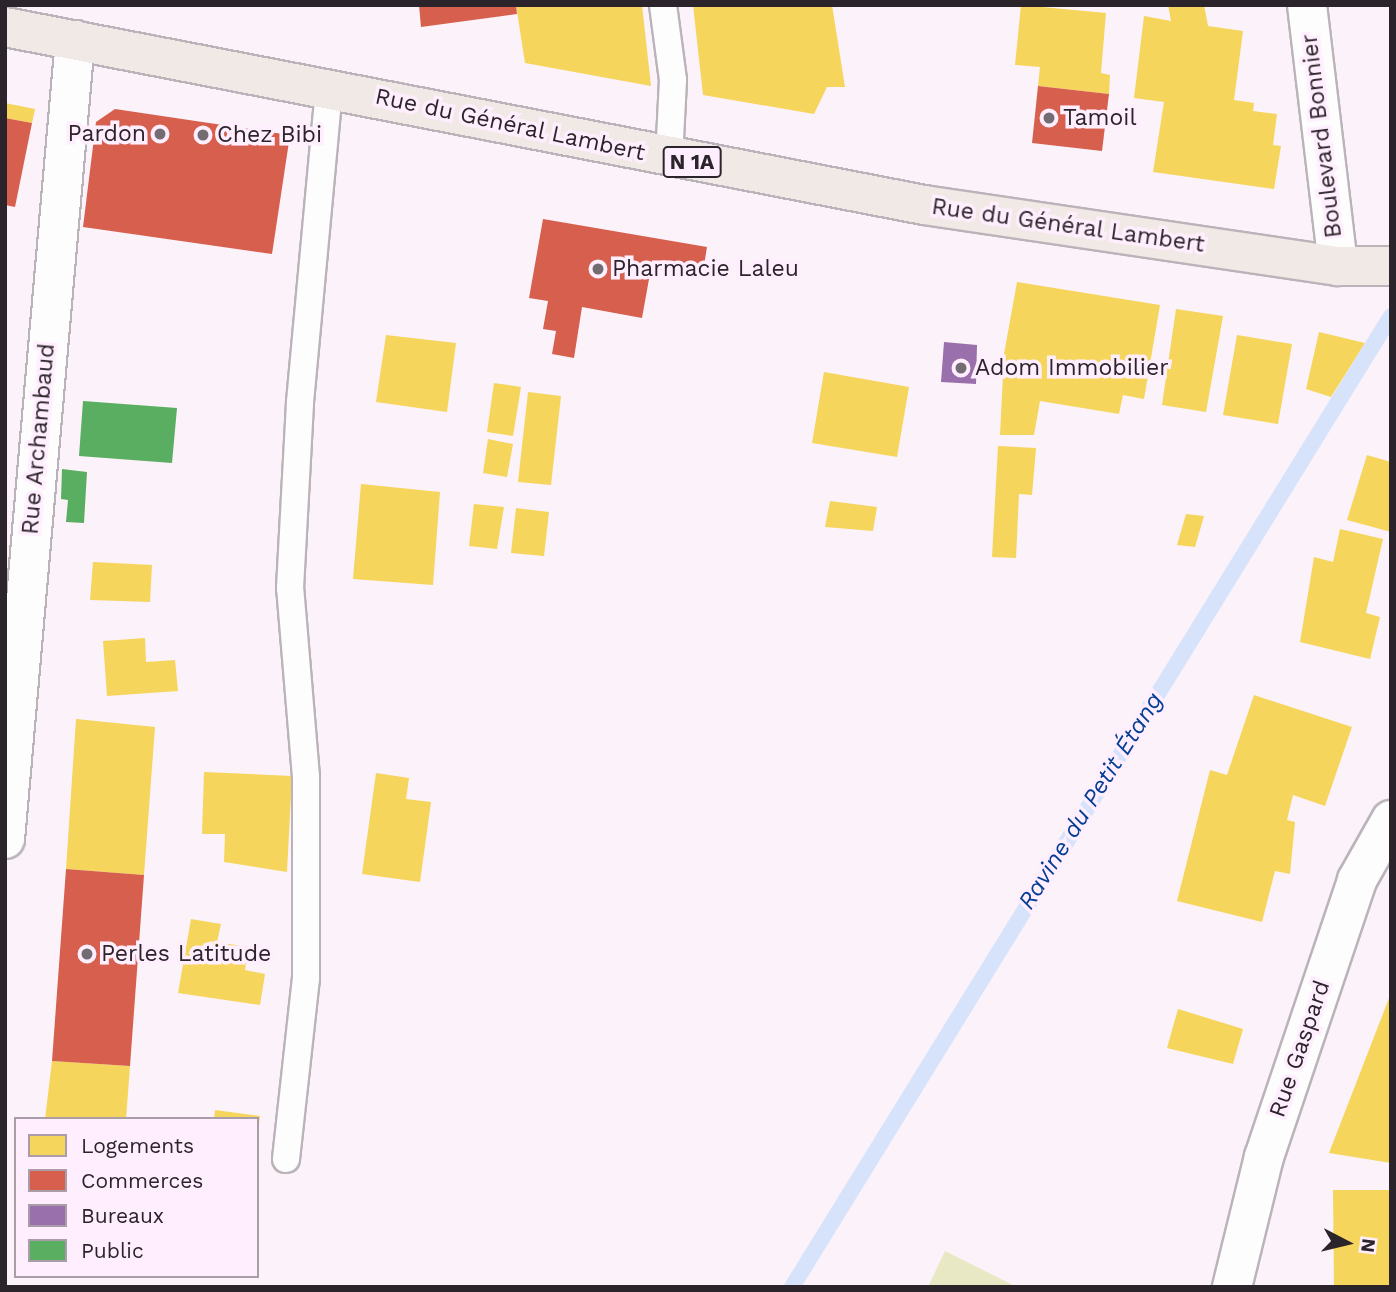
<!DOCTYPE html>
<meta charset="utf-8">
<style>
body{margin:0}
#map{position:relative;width:1396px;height:1292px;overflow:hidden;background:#fbf2fa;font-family:"Work Sans",sans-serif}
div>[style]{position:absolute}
.green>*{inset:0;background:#e8e9c4}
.homes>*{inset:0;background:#f6d55c}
.shops>*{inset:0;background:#d6604d}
.offices>*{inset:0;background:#9970ab}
.public>*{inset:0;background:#5aae61}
.stream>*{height:16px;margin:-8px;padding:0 8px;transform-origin:8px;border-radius:8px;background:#d7e3fb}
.roads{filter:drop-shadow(2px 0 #bbb3ba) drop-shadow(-2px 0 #bbb3ba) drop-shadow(0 2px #bbb3ba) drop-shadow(0 -2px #bbb3ba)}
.service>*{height:26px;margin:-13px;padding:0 13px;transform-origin:13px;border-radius:13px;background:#fefdfe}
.minor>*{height:38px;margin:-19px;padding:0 19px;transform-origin:19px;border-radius:19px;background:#fefdfe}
.primary>*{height:38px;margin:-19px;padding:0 19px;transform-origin:19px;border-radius:19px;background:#f1e9e5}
.dots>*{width:19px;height:19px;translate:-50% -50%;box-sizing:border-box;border:4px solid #ffeefd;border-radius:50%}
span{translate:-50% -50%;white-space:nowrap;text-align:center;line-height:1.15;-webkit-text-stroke:7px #ffeefd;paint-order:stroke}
.shield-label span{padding:2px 5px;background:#ffeefd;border:2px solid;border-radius:5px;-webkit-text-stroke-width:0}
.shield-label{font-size:21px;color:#2b242a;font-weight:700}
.poi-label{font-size:23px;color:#2b242a}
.left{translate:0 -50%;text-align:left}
.right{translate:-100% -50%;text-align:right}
.street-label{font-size:23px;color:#2b242a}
.water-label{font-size:24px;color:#043e94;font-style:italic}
.frame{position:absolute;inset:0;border:7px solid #2b242a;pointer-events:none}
.legend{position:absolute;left:14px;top:1117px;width:245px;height:161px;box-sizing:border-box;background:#ffeefd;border:2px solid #aa9da9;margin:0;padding:9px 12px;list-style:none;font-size:21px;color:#2b242a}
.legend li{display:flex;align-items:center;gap:14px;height:35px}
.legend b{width:35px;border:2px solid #aa9da9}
.north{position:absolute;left:1312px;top:1208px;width:70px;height:70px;-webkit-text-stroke:5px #ffeefd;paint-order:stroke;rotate:97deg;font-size:19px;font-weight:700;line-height:28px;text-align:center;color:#2b242a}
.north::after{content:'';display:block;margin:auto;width:24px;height:32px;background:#2b242a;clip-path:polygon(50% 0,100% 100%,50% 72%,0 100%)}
</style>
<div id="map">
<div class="green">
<div style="clip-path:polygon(945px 1251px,1017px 1287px,928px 1287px)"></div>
</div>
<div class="homes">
<div style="clip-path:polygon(516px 5px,642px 5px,651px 86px,525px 63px)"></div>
<div style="clip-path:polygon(693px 5px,832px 5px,845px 87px,827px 87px,814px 114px,703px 95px)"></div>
<div style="clip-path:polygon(1021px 5px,1106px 13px,1101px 73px,1110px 75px,1109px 94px,1038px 86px,1040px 67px,1015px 65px)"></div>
<div style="clip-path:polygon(1168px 5px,1204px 5px,1208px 26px,1243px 31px,1234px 100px,1254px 103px,1253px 111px,1277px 114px,1273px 145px,1281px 146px,1274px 189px,1153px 172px,1164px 102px,1134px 98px,1144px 16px,1171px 21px)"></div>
<div style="clip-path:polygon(5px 103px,35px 109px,32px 123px,5px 118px)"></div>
<div style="clip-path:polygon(1017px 282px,1160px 305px,1144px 399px,1123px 395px,1119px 414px,1040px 401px,1034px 435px,1000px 435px,1004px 354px)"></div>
<div style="clip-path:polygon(1176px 309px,1223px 316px,1206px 412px,1162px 405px)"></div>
<div style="clip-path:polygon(1319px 332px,1365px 343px,1331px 397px,1306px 389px)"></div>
<div style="clip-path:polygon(386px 335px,456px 343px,447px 412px,376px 402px)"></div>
<div style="clip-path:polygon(1237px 335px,1292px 344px,1278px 424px,1223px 415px)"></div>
<div style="clip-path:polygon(824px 372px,909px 387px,897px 457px,812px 443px)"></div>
<div style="clip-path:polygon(494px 383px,521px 387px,513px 436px,487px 432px)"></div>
<div style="clip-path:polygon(528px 392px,561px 396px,551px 485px,518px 482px)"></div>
<div style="clip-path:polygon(488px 439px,513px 444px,507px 477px,483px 473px)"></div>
<div style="clip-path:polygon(998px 446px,1036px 448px,1032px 495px,1019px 494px,1016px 558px,992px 557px)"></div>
<div style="clip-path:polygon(1367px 455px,1391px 462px,1391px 532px,1347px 520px)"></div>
<div style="clip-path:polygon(361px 484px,440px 492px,433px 585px,353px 579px)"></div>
<div style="clip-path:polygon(830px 501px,877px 507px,873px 531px,825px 527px)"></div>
<div style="clip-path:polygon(474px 504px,504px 507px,497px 549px,469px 546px)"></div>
<div style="clip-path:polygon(516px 508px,549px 512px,544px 556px,511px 553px)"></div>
<div style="clip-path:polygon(1186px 514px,1204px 516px,1195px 547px,1177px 545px)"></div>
<div style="clip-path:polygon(1340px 529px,1383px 539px,1366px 613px,1380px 617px,1370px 659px,1300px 642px,1314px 557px,1333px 562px)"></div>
<div style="clip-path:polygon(93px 562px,152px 565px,150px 602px,90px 600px)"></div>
<div style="clip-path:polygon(145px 638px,146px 662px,175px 660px,178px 691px,107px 696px,103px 641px)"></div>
<div style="clip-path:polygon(1254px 695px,1352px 727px,1325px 806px,1293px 795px,1287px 820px,1295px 822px,1290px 874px,1275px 871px,1262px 922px,1177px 901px,1210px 770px,1227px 775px)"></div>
<div style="clip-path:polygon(76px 719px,155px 727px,144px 875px,66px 869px)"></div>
<div style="clip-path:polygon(204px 772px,292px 776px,287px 872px,224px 862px,225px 834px,202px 834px)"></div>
<div style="clip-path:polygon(376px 773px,409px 778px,406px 799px,431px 802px,420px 882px,362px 874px)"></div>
<div style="clip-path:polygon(191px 919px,221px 924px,217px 942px,248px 947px,245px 970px,265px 974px,260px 1005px,178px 993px)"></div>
<div style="clip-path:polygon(1391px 993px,1391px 1163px,1329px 1153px)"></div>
<div style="clip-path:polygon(1178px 1009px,1243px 1029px,1233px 1064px,1167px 1048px)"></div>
<div style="clip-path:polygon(52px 1061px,130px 1066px,126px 1119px,45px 1119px)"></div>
<div style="clip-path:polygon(215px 1110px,260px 1116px,259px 1124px,257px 1119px,214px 1119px)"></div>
<div style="clip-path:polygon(1333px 1190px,1391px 1190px,1391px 1285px,1334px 1285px)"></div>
</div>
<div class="shops">
<div style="clip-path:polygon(419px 5px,516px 5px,517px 14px,421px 27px)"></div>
<div style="clip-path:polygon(1038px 86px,1109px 94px,1102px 151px,1032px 143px)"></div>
<div style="clip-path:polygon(115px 109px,290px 135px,272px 254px,83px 227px,96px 122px)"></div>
<div style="clip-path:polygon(5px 118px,32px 123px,15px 207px,5px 205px)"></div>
<div style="clip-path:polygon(543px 219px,707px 247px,702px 278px,651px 268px,642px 318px,582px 307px,574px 358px,552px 354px,556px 331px,543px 329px,548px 301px,529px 298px)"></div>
<div style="clip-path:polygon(66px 869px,144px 875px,130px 1066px,52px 1061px)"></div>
</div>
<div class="offices">
<div style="clip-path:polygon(944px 342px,977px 345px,976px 384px,941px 382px)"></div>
</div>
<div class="public">
<div style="clip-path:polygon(83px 401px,177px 408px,172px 463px,79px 456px)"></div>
<div style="clip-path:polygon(62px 469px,87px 472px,84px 523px,66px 522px,68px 500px,61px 499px)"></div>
</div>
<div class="stream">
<div style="left:792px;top:1287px;width:1141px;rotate:-58.33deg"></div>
</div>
<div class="roads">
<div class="service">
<div style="left:663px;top:5px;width:76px;rotate:82.4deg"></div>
<div style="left:673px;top:80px;width:78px;rotate:92.9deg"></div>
<div style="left:286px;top:1159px;width:181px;rotate:-83.7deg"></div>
<div style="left:306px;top:979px;width:202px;rotate:-90deg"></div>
<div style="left:306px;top:777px;width:190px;rotate:-94.8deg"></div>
<div style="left:290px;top:588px;width:186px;rotate:-86.9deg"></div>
<div style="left:300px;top:402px;width:316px;rotate:-84.7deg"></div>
</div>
<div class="minor">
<div style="left:1307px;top:5px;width:263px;rotate:83.2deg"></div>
<div style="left:5px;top:839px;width:802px;rotate:-84.99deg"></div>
<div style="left:1232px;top:1287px;width:134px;rotate:-76.2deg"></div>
<div style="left:1264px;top:1157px;width:292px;rotate:-71.4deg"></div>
<div style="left:1357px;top:880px;width:69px;rotate:-60.5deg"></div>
</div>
<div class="primary">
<div style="left:5px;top:27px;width:936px;rotate:10.96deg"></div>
<div style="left:924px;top:205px;width:418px;rotate:8.4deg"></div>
<div style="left:1338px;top:266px;width:53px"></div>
</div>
</div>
<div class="dots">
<div style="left:1049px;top:118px;background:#746c73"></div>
<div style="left:160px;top:134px;background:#746c73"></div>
<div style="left:203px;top:135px;background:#746c73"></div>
<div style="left:598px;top:269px;background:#746c73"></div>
<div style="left:961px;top:368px;background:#746c73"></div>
<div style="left:87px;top:954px;background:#746c73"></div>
</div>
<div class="shield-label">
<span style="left:692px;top:162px">N 1A</span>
</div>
<div class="poi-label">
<span class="left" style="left:1063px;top:118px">Tamoil</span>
<span class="right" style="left:146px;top:134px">Pardon</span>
<span class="left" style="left:217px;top:135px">Chez Bibi</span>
<span class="left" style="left:612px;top:269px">Pharmacie Laleu</span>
<span class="left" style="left:975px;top:368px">Adom Immobilier</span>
<span class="left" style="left:101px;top:954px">Perles Latitude</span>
</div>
<div class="street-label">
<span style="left:510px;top:125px;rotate:12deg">Rue du Général Lambert</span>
<span style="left:1322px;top:136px;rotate:-97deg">Boulevard Bonnier</span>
<span style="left:1068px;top:226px;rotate:8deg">Rue du Général Lambert</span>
<span style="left:39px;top:439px;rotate:-85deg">Rue Archambaud</span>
<span style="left:1300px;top:1049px;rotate:-71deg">Rue Gaspard</span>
</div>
<div class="water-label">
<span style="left:1091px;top:801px;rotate:-58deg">Ravine du Petit Étang</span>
</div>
<div class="frame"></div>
<ul class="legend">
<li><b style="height:19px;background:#f6d55c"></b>Logements</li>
<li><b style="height:19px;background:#d6604d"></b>Commerces</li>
<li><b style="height:19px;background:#9970ab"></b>Bureaux</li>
<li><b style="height:19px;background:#5aae61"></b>Public</li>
</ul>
<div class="north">N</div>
</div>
